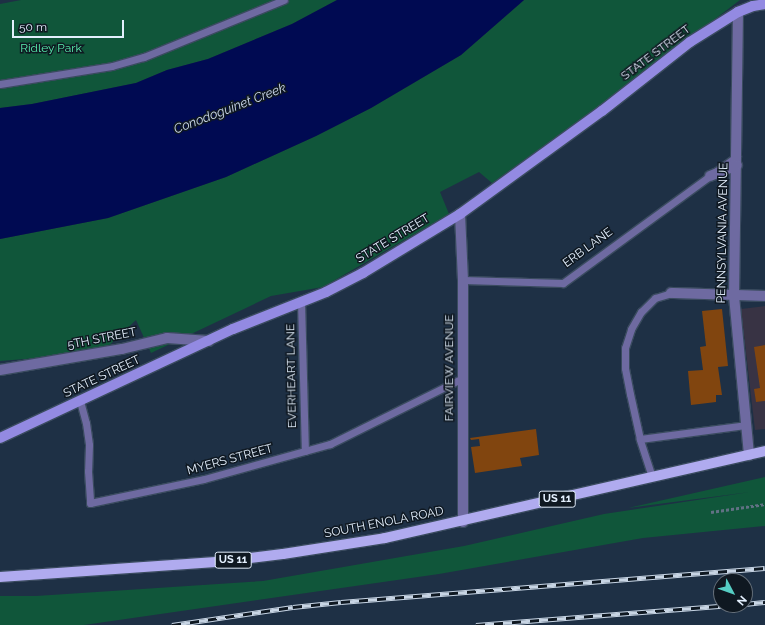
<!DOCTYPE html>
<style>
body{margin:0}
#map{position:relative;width:765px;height:625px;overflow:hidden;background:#1e3045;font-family:Raleway,sans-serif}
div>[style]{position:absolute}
.commercial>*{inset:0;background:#383344}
.green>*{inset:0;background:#10563a}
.water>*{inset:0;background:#000a52}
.building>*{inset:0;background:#81450f}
.path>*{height:2.5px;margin-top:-1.25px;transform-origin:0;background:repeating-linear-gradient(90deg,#617184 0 3px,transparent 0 5px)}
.roads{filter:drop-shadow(1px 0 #3a4b5f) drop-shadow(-1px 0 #3a4b5f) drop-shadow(0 1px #3a4b5f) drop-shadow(0 -1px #3a4b5f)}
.service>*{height:7px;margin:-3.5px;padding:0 3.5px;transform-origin:3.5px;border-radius:3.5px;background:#6e6aa1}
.minor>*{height:10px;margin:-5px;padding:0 5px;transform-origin:5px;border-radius:5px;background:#6e6aa1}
.secondary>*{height:10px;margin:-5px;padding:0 5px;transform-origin:5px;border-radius:5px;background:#938ae2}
.primary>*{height:10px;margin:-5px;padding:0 5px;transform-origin:5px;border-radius:5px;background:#b0abef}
.rail>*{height:4.5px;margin-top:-2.25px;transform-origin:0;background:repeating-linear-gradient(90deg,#0f1821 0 9px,#c8d5e4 0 18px);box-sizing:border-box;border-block:1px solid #c8d5e4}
span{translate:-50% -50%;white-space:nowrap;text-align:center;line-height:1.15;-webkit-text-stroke:3px #0f1821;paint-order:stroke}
.shield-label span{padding:1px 3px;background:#0f1821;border:1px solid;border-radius:3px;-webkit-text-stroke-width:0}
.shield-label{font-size:11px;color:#e3effd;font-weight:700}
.park-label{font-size:12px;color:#59f0af}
.street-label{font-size:12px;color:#e3effd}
.water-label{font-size:13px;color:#ccd8ed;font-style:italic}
.north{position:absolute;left:713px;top:573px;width:40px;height:40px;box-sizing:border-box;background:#0f1821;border:1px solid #646e79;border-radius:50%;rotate:131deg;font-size:11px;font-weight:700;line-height:16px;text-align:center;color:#e3effd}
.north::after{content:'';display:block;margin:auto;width:14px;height:18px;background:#56cec4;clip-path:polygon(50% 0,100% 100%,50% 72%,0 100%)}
.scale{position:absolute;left:12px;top:20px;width:112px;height:18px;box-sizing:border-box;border:2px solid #e3effd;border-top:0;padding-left:5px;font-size:12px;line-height:14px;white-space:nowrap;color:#e3effd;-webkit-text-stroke:3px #0f1821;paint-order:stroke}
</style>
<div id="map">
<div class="commercial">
<div style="clip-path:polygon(765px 306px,765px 429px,755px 430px,741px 309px)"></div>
</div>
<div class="green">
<div style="clip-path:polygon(21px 0,337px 0,292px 24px,208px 59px,167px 70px,136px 83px,32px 104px,0 108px,0 4px)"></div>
<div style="clip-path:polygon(524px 0,740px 0,623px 89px,492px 183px,479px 172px,440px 192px,449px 214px,323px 287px,271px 296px,151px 353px,136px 320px,101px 353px,0 361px,0 239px,108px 218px,226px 177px,316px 136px,371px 108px,461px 55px)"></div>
<div style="clip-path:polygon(765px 477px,765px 526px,643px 538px,439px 574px,84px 625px,0 625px,0 596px,36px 596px,263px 581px,464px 546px,604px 514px,750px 492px,628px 508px)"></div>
</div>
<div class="water">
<div style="clip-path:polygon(337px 0,524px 0,461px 55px,371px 108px,316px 136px,226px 177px,108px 218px,0 239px,0 108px,32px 104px,136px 83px,167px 70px,208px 59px,292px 24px)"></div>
</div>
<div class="building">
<div style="clip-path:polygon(722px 309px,728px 366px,718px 367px,722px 395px,716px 395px,716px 402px,691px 405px,688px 371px,703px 370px,700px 347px,706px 346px,702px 311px)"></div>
<div style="clip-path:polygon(765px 345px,765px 401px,756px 402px,754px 389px,760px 388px,754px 347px)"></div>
<div style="clip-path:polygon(536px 429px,539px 455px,520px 458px,522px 466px,475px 473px,471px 447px,480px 446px,479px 439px,471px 440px,470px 438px)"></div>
</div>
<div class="path">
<div style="left:711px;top:512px;width:55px;rotate:-8.4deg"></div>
</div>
<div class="roads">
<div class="service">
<div style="left:0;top:84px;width:113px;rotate:-9.1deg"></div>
<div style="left:112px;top:66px;width:33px;rotate:-16deg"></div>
<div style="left:144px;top:57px;width:151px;rotate:-22.2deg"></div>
<div style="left:463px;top:280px;width:100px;rotate:1.7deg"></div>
<div style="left:563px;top:283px;width:215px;rotate:-36.1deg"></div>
<div style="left:301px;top:301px;width:150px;rotate:88.5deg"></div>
<div style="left:80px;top:401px;width:23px;rotate:75deg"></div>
<div style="left:86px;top:423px;width:22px;rotate:82deg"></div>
<div style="left:89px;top:445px;width:26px;rotate:92deg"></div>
<div style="left:88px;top:471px;width:32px;rotate:86deg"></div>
<div style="left:90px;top:503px;width:116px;rotate:-11.9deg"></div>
<div style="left:204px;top:479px;width:131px;rotate:-15.5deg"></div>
<div style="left:330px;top:444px;width:148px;rotate:-26.4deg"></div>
<div style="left:640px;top:439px;width:108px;rotate:-7.5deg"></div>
<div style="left:652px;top:477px;width:40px;rotate:-108deg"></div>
<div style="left:640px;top:439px;width:46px;rotate:-102.5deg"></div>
<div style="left:630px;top:394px;width:26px;rotate:-101deg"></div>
<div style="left:625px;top:368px;width:20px;rotate:-90deg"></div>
<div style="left:625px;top:348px;width:20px;rotate:-72deg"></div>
<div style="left:631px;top:329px;width:20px;rotate:-60deg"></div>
<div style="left:641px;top:312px;width:20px;rotate:-45deg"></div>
<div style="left:655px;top:298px;width:17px;rotate:-17deg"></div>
</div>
<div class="minor">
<div style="left:738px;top:12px;width:284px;rotate:90.8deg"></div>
<div style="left:734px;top:296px;width:160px;rotate:84.6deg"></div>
<div style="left:710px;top:176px;width:29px;rotate:-22deg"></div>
<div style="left:460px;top:214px;width:66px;rotate:87.4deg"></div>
<div style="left:463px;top:280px;width:242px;rotate:90deg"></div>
<div style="left:671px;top:293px;width:94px;rotate:1.8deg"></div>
<div style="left:0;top:370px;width:124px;rotate:-9.8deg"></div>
<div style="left:122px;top:349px;width:46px;rotate:-13.7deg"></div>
<div style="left:167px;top:338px;width:42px;rotate:4.1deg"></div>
</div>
<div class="secondary">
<div style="left:0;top:438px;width:257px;rotate:-25.1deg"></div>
<div style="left:233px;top:329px;width:100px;rotate:-21.7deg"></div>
<div style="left:326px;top:292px;width:42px;rotate:-27.2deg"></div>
<div style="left:363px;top:273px;width:114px;rotate:-31.3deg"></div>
<div style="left:460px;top:214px;width:175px;rotate:-36deg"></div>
<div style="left:602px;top:111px;width:112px;rotate:-38.1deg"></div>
<div style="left:690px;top:42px;width:57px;rotate:-32deg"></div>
<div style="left:738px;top:12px;width:16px;rotate:-22deg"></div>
<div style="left:753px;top:6px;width:12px;rotate:-9deg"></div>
</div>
<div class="primary">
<div style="left:0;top:577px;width:227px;rotate:-4deg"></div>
<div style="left:226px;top:561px;width:57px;rotate:-7deg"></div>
<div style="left:283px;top:554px;width:103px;rotate:-8.9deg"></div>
<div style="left:385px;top:538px;width:390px;rotate:-12.9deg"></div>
</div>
</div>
<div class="rail">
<div style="left:745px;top:604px;width:20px;rotate:-6deg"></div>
<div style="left:172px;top:625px;width:122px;rotate:-8.5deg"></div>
<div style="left:293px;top:607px;width:48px;rotate:-5.9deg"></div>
<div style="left:341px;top:602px;width:425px;rotate:-4.6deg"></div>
<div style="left:476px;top:625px;width:253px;rotate:-4.5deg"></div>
</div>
<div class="shield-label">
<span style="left:557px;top:499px">US 11</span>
<span style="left:233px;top:560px">US 11</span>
</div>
<div class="park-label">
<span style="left:51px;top:49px">Ridley Park</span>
</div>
<div class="street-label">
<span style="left:656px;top:53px;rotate:-37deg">STATE STREET</span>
<span style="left:723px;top:233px;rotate:-89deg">PENNSYLVANIA AVENUE</span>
<span style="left:393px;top:239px;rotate:-31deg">STATE STREET</span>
<span style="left:588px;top:248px;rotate:-36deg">ERB LANE</span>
<span style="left:102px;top:339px;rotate:-11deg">5TH STREET</span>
<span style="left:450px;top:368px;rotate:-90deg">FAIRVIEW AVENUE</span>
<span style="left:292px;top:376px;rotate:-91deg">EVERHEART LANE</span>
<span style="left:102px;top:377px;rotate:-25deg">STATE STREET</span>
<span style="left:230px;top:460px;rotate:-15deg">MYERS STREET</span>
<span style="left:384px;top:523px;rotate:-11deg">SOUTH ENOLA ROAD</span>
</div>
<div class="water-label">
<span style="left:230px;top:109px;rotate:-21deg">Conodoguinet Creek</span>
</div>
<div class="north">N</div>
<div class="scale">50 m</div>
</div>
